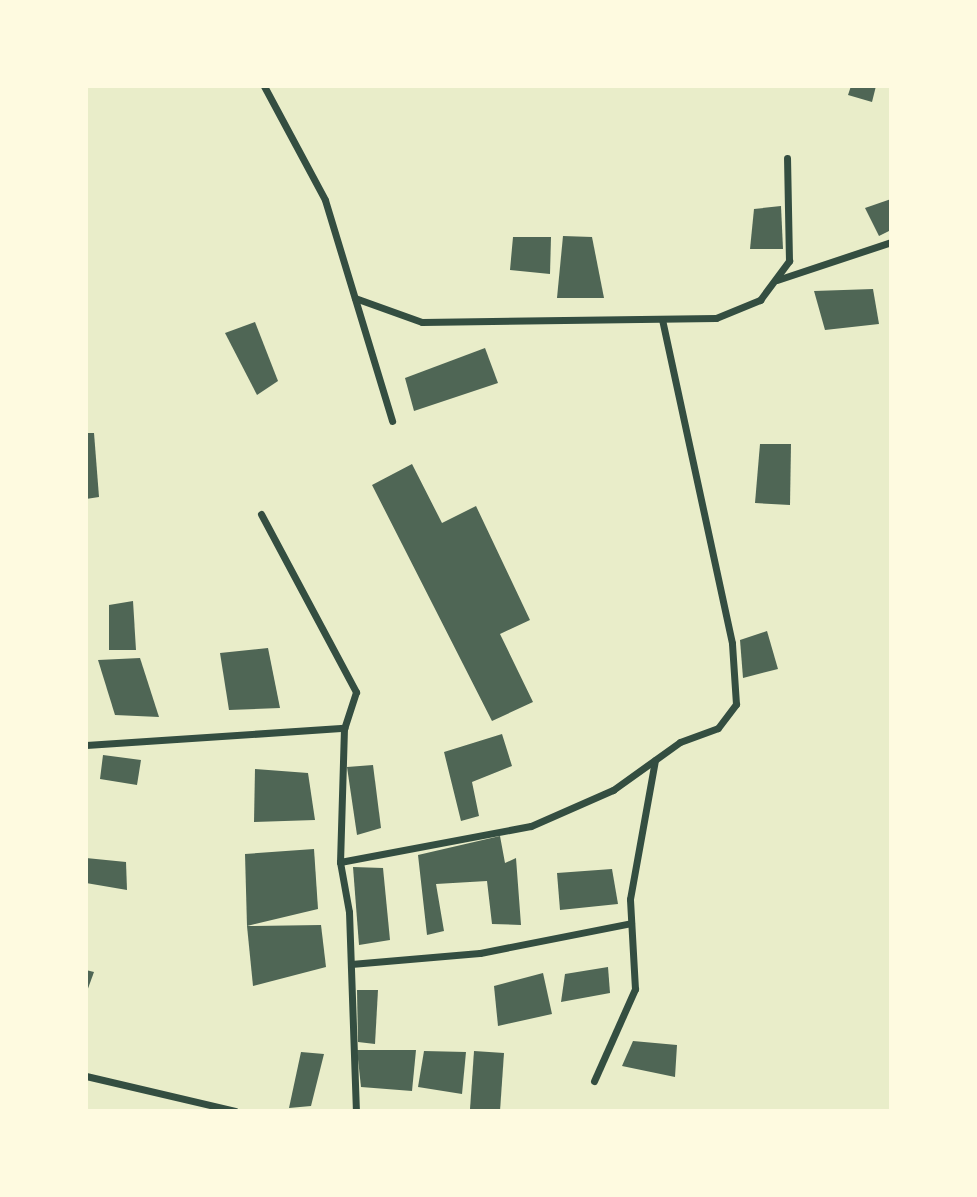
<!DOCTYPE html>
<style>
body{margin:0}
#map{position:relative;width:977px;height:1197px;overflow:hidden;background:#e9edc9;font-family:"Fira Sans",sans-serif}
div>[style]{position:absolute}
.building>*{inset:0;background:#4f6655}
.minor>*{height:7px;margin:-3.5px;padding:0 3.5px;transform-origin:3.5px;border-radius:3.5px;background:#344e41}
span{translate:-50% -50%;white-space:nowrap;text-align:center;line-height:1.15;-webkit-text-stroke:7px #fefae0;paint-order:stroke}
.frame{position:absolute;inset:0;border:88px solid #fefae0;pointer-events:none}
</style>
<div id="map">
<div class="building">
<div style="clip-path:polygon(851px 86px,876px 86px,872px 102px,848px 95px)"></div>
<div style="clip-path:polygon(891px 199px,891px 230px,879px 236px,865px 208px)"></div>
<div style="clip-path:polygon(781px 206px,783px 249px,750px 249px,754px 209px)"></div>
<div style="clip-path:polygon(563px 236px,592px 237px,604px 298px,557px 298px)"></div>
<div style="clip-path:polygon(513px 237px,551px 237px,550px 274px,510px 270px)"></div>
<div style="clip-path:polygon(873px 289px,879px 324px,825px 330px,814px 291px)"></div>
<div style="clip-path:polygon(255px 322px,278px 381px,257px 395px,225px 333px)"></div>
<div style="clip-path:polygon(485px 348px,498px 383px,414px 411px,405px 378px)"></div>
<div style="clip-path:polygon(86px 433px,94px 433px,99px 497px,86px 499px)"></div>
<div style="clip-path:polygon(760px 444px,791px 444px,790px 505px,755px 503px)"></div>
<div style="clip-path:polygon(412px 464px,442px 523px,476px 506px,530px 620px,500px 634px,533px 702px,492px 721px,372px 485px)"></div>
<div style="clip-path:polygon(133px 601px,136px 650px,109px 650px,109px 605px)"></div>
<div style="clip-path:polygon(767px 631px,778px 669px,743px 678px,740px 640px)"></div>
<div style="clip-path:polygon(268px 648px,280px 708px,229px 710px,220px 653px)"></div>
<div style="clip-path:polygon(140px 658px,159px 717px,115px 715px,98px 660px)"></div>
<div style="clip-path:polygon(502px 734px,512px 766px,472px 782px,479px 816px,461px 821px,444px 752px)"></div>
<div style="clip-path:polygon(103px 755px,141px 760px,137px 785px,100px 779px)"></div>
<div style="clip-path:polygon(373px 765px,381px 828px,357px 835px,347px 767px)"></div>
<div style="clip-path:polygon(255px 769px,308px 773px,315px 820px,254px 822px)"></div>
<div style="clip-path:polygon(500px 836px,505px 863px,516px 858px,521px 925px,492px 924px,487px 881px,436px 884px,444px 931px,427px 935px,418px 855px)"></div>
<div style="clip-path:polygon(314px 849px,318px 909px,247px 926px,245px 854px)"></div>
<div style="clip-path:polygon(86px 858px,126px 862px,127px 890px,86px 883px)"></div>
<div style="clip-path:polygon(353px 867px,383px 868px,390px 940px,359px 945px)"></div>
<div style="clip-path:polygon(612px 869px,618px 904px,560px 910px,557px 873px)"></div>
<div style="clip-path:polygon(321px 925px,326px 967px,253px 986px,247px 926px)"></div>
<div style="clip-path:polygon(608px 967px,610px 993px,561px 1002px,565px 974px)"></div>
<div style="clip-path:polygon(86px 970px,94px 972px,86px 994px)"></div>
<div style="clip-path:polygon(543px 973px,552px 1014px,498px 1026px,494px 986px)"></div>
<div style="clip-path:polygon(357px 990px,378px 990px,375px 1044px,358px 1042px)"></div>
<div style="clip-path:polygon(633px 1041px,677px 1045px,675px 1077px,622px 1066px)"></div>
<div style="clip-path:polygon(357px 1050px,416px 1050px,412px 1091px,361px 1087px)"></div>
<div style="clip-path:polygon(424px 1051px,466px 1052px,462px 1094px,418px 1087px)"></div>
<div style="clip-path:polygon(474px 1051px,504px 1053px,500px 1111px,470px 1109px)"></div>
<div style="clip-path:polygon(301px 1052px,324px 1054px,311px 1106px,289px 1108px)"></div>
</div>
<div class="minor">
<div style="left:264px;top:86px;width:129px;rotate:61.8deg"></div>
<div style="left:325px;top:200px;width:231px;rotate:73.1deg"></div>
<div style="left:777px;top:280px;width:120px;rotate:-18.4deg"></div>
<div style="left:355px;top:298px;width:71px;rotate:19.7deg"></div>
<div style="left:422px;top:322px;width:294px;rotate:-0.8deg"></div>
<div style="left:716px;top:318px;width:48px;rotate:-22.2deg"></div>
<div style="left:760px;top:300px;width:49px;rotate:-53.4deg"></div>
<div style="left:789px;top:261px;width:103px;rotate:-91.1deg"></div>
<div style="left:261px;top:514px;width:202px;rotate:61.9deg"></div>
<div style="left:356px;top:692px;width:38px;rotate:108deg"></div>
<div style="left:344px;top:728px;width:134px;rotate:91.7deg"></div>
<div style="left:340px;top:862px;width:51px;rotate:79.8deg"></div>
<div style="left:349px;top:912px;width:199px;rotate:88deg"></div>
<div style="left:86px;top:745px;width:259px;rotate:-3.8deg"></div>
<div style="left:340px;top:862px;width:194px;rotate:-10.7deg"></div>
<div style="left:531px;top:826px;width:90px;rotate:-23.7deg"></div>
<div style="left:613px;top:790px;width:82px;rotate:-35.6deg"></div>
<div style="left:680px;top:742px;width:40px;rotate:-20.2deg"></div>
<div style="left:718px;top:728px;width:30px;rotate:-53deg"></div>
<div style="left:736px;top:704px;width:61px;rotate:-93.8deg"></div>
<div style="left:732px;top:643px;width:331px;rotate:-102.2deg"></div>
<div style="left:351px;top:964px;width:129px;rotate:-4.9deg"></div>
<div style="left:480px;top:953px;width:154px;rotate:-11.2deg"></div>
<div style="left:86px;top:1076px;width:153px;rotate:13.2deg"></div>
<div style="left:594px;top:1081px;width:101px;rotate:-66deg"></div>
<div style="left:635px;top:989px;width:90px;rotate:-93.2deg"></div>
<div style="left:630px;top:899px;width:141px;rotate:-79.8deg"></div>
</div>
<div class="frame"></div>
</div>
